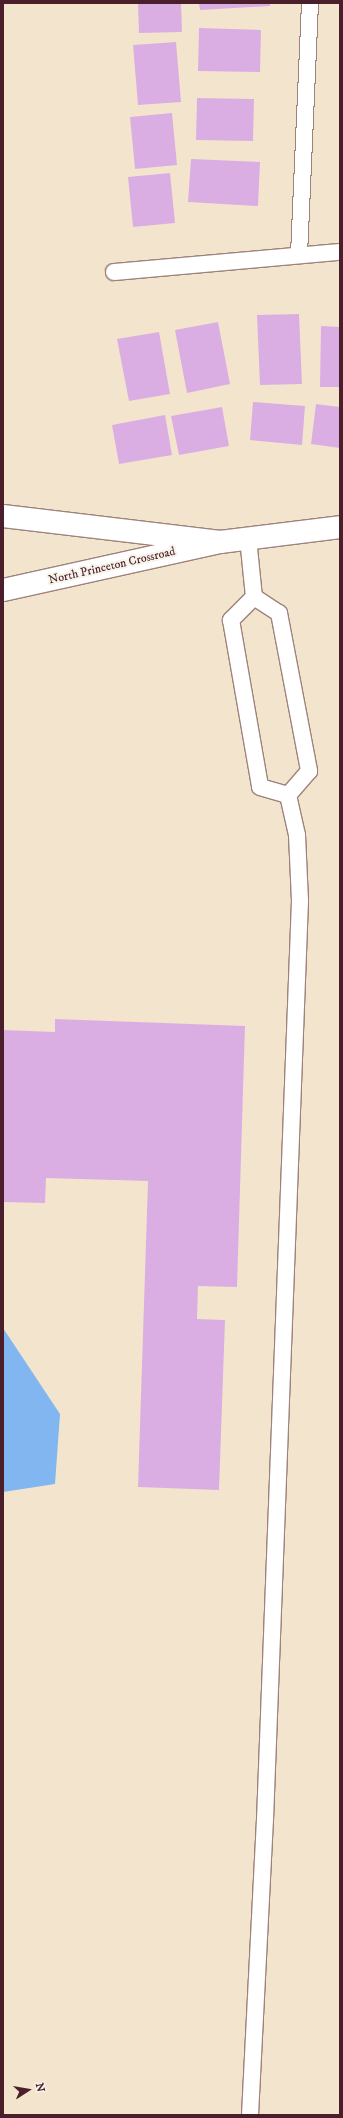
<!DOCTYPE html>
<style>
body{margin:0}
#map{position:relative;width:343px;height:2118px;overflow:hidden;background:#f3e5cd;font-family:"IM FELL DW Pica",serif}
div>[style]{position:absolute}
.water>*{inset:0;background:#82b6f0}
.building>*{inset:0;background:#dbaee3}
.roads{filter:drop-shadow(1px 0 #9e827c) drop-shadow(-1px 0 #9e827c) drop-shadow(0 1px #9e827c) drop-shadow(0 -1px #9e827c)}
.service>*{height:16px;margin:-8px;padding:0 8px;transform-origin:8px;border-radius:8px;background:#fff}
.minor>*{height:22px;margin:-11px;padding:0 11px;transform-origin:11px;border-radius:11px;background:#fff}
span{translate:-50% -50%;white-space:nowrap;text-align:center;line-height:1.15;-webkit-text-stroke:4px #f7f3e8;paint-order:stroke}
.street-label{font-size:12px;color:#4a1f2b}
.frame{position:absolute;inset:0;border:4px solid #4a1f2b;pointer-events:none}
.north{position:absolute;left:8px;top:2070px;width:40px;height:40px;-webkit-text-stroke:3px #f7f3e8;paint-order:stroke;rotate:78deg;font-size:11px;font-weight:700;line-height:16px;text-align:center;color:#4a1f2b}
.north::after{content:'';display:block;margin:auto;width:14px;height:18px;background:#4a1f2b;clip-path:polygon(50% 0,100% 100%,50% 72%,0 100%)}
</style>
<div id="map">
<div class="water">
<div style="clip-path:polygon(3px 1328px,60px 1414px,55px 1484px,3px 1492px)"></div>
</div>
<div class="building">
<div style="clip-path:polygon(138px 3px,181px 3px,182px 32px,139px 33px)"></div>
<div style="clip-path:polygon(199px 3px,270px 3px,270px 6px,200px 10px)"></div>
<div style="clip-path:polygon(199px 28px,261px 30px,260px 72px,198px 71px)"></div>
<div style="clip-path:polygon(176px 42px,181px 102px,138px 105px,133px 45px)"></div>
<div style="clip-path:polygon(197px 98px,254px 99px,253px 141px,196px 140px)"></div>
<div style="clip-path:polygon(172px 113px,177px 165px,135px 169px,130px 117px)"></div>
<div style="clip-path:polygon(191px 159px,260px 162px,258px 206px,188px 202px)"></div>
<div style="clip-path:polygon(170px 173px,175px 223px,133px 227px,128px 177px)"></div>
<div style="clip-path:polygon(299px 314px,302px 384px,260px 385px,257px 315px)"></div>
<div style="clip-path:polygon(218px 322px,230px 384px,187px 393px,175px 330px)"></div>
<div style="clip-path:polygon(321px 326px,340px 327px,340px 387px,320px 387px)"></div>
<div style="clip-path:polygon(159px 332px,170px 394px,129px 401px,117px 339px)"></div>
<div style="clip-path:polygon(253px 402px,305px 406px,302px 445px,250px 440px)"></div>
<div style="clip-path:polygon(316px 404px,340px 407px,340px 448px,311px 444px)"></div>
<div style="clip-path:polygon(222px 407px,229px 446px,179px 455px,171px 416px)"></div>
<div style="clip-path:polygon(165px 415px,172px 455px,119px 464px,112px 425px)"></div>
<div style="clip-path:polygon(55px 1019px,245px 1026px,237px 1287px,198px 1286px,197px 1319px,225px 1320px,219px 1490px,138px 1487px,148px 1181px,46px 1178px,45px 1203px,3px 1202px,3px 1030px,55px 1032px)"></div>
</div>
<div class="roads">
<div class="service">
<div style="left:299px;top:255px;width:252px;rotate:-87.5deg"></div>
<div style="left:114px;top:272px;width:227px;rotate:-5.1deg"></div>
<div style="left:248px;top:538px;width:59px;rotate:84.2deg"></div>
<div style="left:254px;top:597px;width:33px;rotate:135deg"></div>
<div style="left:231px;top:620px;width:169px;rotate:80.1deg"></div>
<div style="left:260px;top:787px;width:29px;rotate:16deg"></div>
<div style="left:254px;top:597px;width:30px;rotate:33deg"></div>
<div style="left:279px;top:613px;width:161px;rotate:79.2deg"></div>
<div style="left:309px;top:771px;width:32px;rotate:131deg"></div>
<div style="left:250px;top:2115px;width:295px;rotate:-87.1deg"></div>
<div style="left:265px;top:1820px;width:920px;rotate:-87.82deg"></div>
<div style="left:300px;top:901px;width:66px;rotate:-92.6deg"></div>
<div style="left:297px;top:835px;width:41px;rotate:-102.7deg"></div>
</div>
<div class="minor">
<div style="left:3px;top:516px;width:219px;rotate:6.8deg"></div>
<div style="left:220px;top:542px;width:222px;rotate:167.5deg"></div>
<div style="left:220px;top:542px;width:121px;rotate:-7.1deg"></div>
</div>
</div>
<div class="street-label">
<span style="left:112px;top:566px;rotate:-13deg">North Princeton Crossroad</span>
</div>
<div class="frame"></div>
<div class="north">N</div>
</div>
